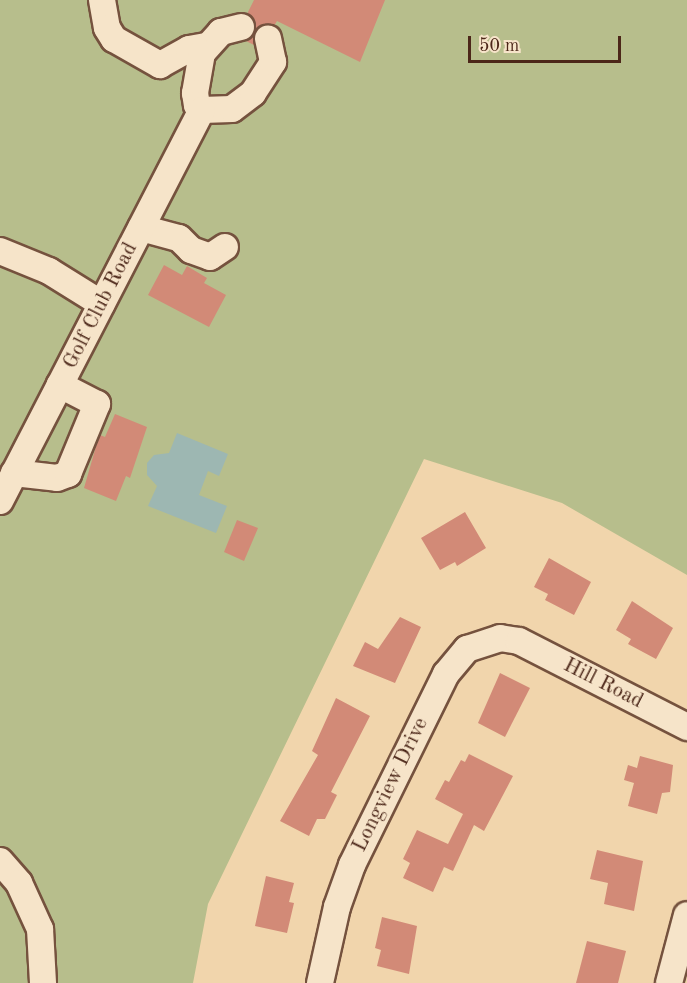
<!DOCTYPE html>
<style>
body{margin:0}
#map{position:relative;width:687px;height:983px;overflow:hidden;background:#f1d5ac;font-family:"Old Standard TT",serif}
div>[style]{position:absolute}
.green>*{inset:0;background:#b7be8c}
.water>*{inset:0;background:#9db7b2}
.building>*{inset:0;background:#d28a77}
.roads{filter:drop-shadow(2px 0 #75523e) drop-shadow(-2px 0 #75523e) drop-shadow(0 2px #75523e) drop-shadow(0 -2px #75523e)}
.minor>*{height:26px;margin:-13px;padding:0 13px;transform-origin:13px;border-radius:13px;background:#f6e4c9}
span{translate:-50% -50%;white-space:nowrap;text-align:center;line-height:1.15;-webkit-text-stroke:5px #f6e4c9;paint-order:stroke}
.street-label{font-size:21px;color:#4c2719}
.scale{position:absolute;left:468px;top:36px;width:153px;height:27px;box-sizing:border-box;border:3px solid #4c2719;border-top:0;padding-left:8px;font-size:18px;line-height:21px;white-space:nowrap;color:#4c2719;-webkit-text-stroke:4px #f6e4c9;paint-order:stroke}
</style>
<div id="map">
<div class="green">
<div style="clip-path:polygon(0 0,687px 0,687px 575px,562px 503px,424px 459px,208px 904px,193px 983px,0 983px)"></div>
</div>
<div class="water">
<div style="clip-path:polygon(177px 433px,228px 454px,219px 476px,208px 471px,199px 495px,227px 506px,216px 533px,148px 506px,157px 486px,147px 475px,147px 463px,154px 455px,169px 453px)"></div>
</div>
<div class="building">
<div style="clip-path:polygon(254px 0,385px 0,360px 62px,277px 21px,274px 26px,258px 28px,254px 45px,246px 41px,256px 31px,255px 23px,247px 14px)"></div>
<div style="clip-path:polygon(164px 265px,182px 275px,187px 266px,207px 278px,204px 283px,226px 295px,209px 327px,148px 295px)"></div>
<div style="clip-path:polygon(115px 414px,147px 427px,130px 478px,126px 476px,116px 501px,84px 488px,97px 443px,100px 435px,105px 437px)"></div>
<div style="clip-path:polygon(465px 512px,486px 548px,457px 566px,455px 562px,440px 570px,421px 538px)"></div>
<div style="clip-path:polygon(237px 520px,258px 528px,244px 561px,224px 552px)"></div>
<div style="clip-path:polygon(549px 558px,591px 582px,574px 615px,545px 600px,548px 594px,534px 587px)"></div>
<div style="clip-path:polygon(632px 601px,673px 628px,656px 659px,628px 644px,631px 639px,616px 630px)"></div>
<div style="clip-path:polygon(400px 617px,421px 627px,395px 683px,353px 666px,365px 642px,378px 649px)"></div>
<div style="clip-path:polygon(500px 673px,530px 688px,505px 737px,478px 723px)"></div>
<div style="clip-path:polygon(336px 698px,370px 716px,331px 792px,337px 795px,325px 819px,317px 819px,309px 836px,280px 821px,318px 755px,312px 751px)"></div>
<div style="clip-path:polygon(469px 754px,513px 776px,484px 831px,474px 825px,453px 871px,444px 867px,433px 892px,403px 878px,410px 863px,403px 859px,417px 830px,448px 844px,463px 814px,435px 799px,445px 780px,449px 782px,461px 760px,465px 762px)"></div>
<div style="clip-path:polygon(640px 756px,673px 765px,670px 792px,662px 793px,657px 814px,628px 806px,634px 783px,624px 780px,628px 765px,637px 768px)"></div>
<div style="clip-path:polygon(597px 850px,643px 861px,634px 911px,604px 904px,608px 883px,590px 879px)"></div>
<div style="clip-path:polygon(266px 876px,294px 883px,289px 902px,294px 903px,287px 933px,255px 926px)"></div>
<div style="clip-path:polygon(382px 917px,417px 926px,409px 974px,377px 966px,381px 950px,375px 948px)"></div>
<div style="clip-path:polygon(587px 941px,626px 951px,618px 983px,576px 983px)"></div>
</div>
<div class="roads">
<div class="minor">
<div style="left:102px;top:0;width:28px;rotate:80deg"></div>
<div style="left:107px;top:28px;width:13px;rotate:58deg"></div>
<div style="left:114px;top:39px;width:53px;rotate:29.5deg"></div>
<div style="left:160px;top:65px;width:33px;rotate:-29deg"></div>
<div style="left:189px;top:49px;width:17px;rotate:-10deg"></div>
<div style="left:241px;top:27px;width:21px;rotate:166deg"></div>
<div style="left:221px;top:32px;width:28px;rotate:132deg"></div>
<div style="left:202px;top:53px;width:41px;rotate:99.9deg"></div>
<div style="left:195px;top:93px;width:12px;rotate:81deg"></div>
<div style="left:197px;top:105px;width:7px;rotate:45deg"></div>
<div style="left:202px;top:110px;width:30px;rotate:-2deg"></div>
<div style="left:232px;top:109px;width:26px;rotate:-37deg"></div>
<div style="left:253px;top:93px;width:37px;rotate:-57deg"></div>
<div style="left:273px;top:62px;width:24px;rotate:-102deg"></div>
<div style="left:141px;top:228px;width:39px;rotate:15deg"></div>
<div style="left:179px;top:238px;width:17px;rotate:45deg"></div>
<div style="left:191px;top:250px;width:20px;rotate:20deg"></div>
<div style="left:210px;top:257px;width:18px;rotate:-34deg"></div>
<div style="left:0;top:251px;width:53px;rotate:22.2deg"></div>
<div style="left:49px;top:271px;width:62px;rotate:31.9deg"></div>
<div style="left:14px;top:473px;width:43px;rotate:6.6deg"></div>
<div style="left:57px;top:478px;width:12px;rotate:-20deg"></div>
<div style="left:68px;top:474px;width:76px;rotate:-67.5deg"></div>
<div style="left:97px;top:404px;width:42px;rotate:-152.8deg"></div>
<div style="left:0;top:501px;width:440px;rotate:-62.7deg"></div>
<div style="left:0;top:861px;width:29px;rotate:49deg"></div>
<div style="left:19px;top:883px;width:51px;rotate:65.5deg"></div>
<div style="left:40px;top:929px;width:54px;rotate:86.8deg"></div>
<div style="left:320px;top:983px;width:78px;rotate:-77.4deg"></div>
<div style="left:337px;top:907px;width:45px;rotate:-70.3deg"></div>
<div style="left:352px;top:865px;width:213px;rotate:-63.8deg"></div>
<div style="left:446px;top:674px;width:33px;rotate:-50deg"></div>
<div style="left:467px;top:649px;width:35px;rotate:-18deg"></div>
<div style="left:500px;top:638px;width:19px;rotate:9deg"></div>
<div style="left:519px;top:641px;width:189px;rotate:27.1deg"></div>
<div style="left:669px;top:983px;width:70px;rotate:-75.2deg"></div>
</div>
</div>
<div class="street-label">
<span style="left:101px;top:306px;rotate:-63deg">Golf Club Road</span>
<span style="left:603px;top:684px;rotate:27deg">Hill Road</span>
<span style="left:391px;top:785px;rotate:-64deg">Longview Drive</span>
</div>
<div class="scale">50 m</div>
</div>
